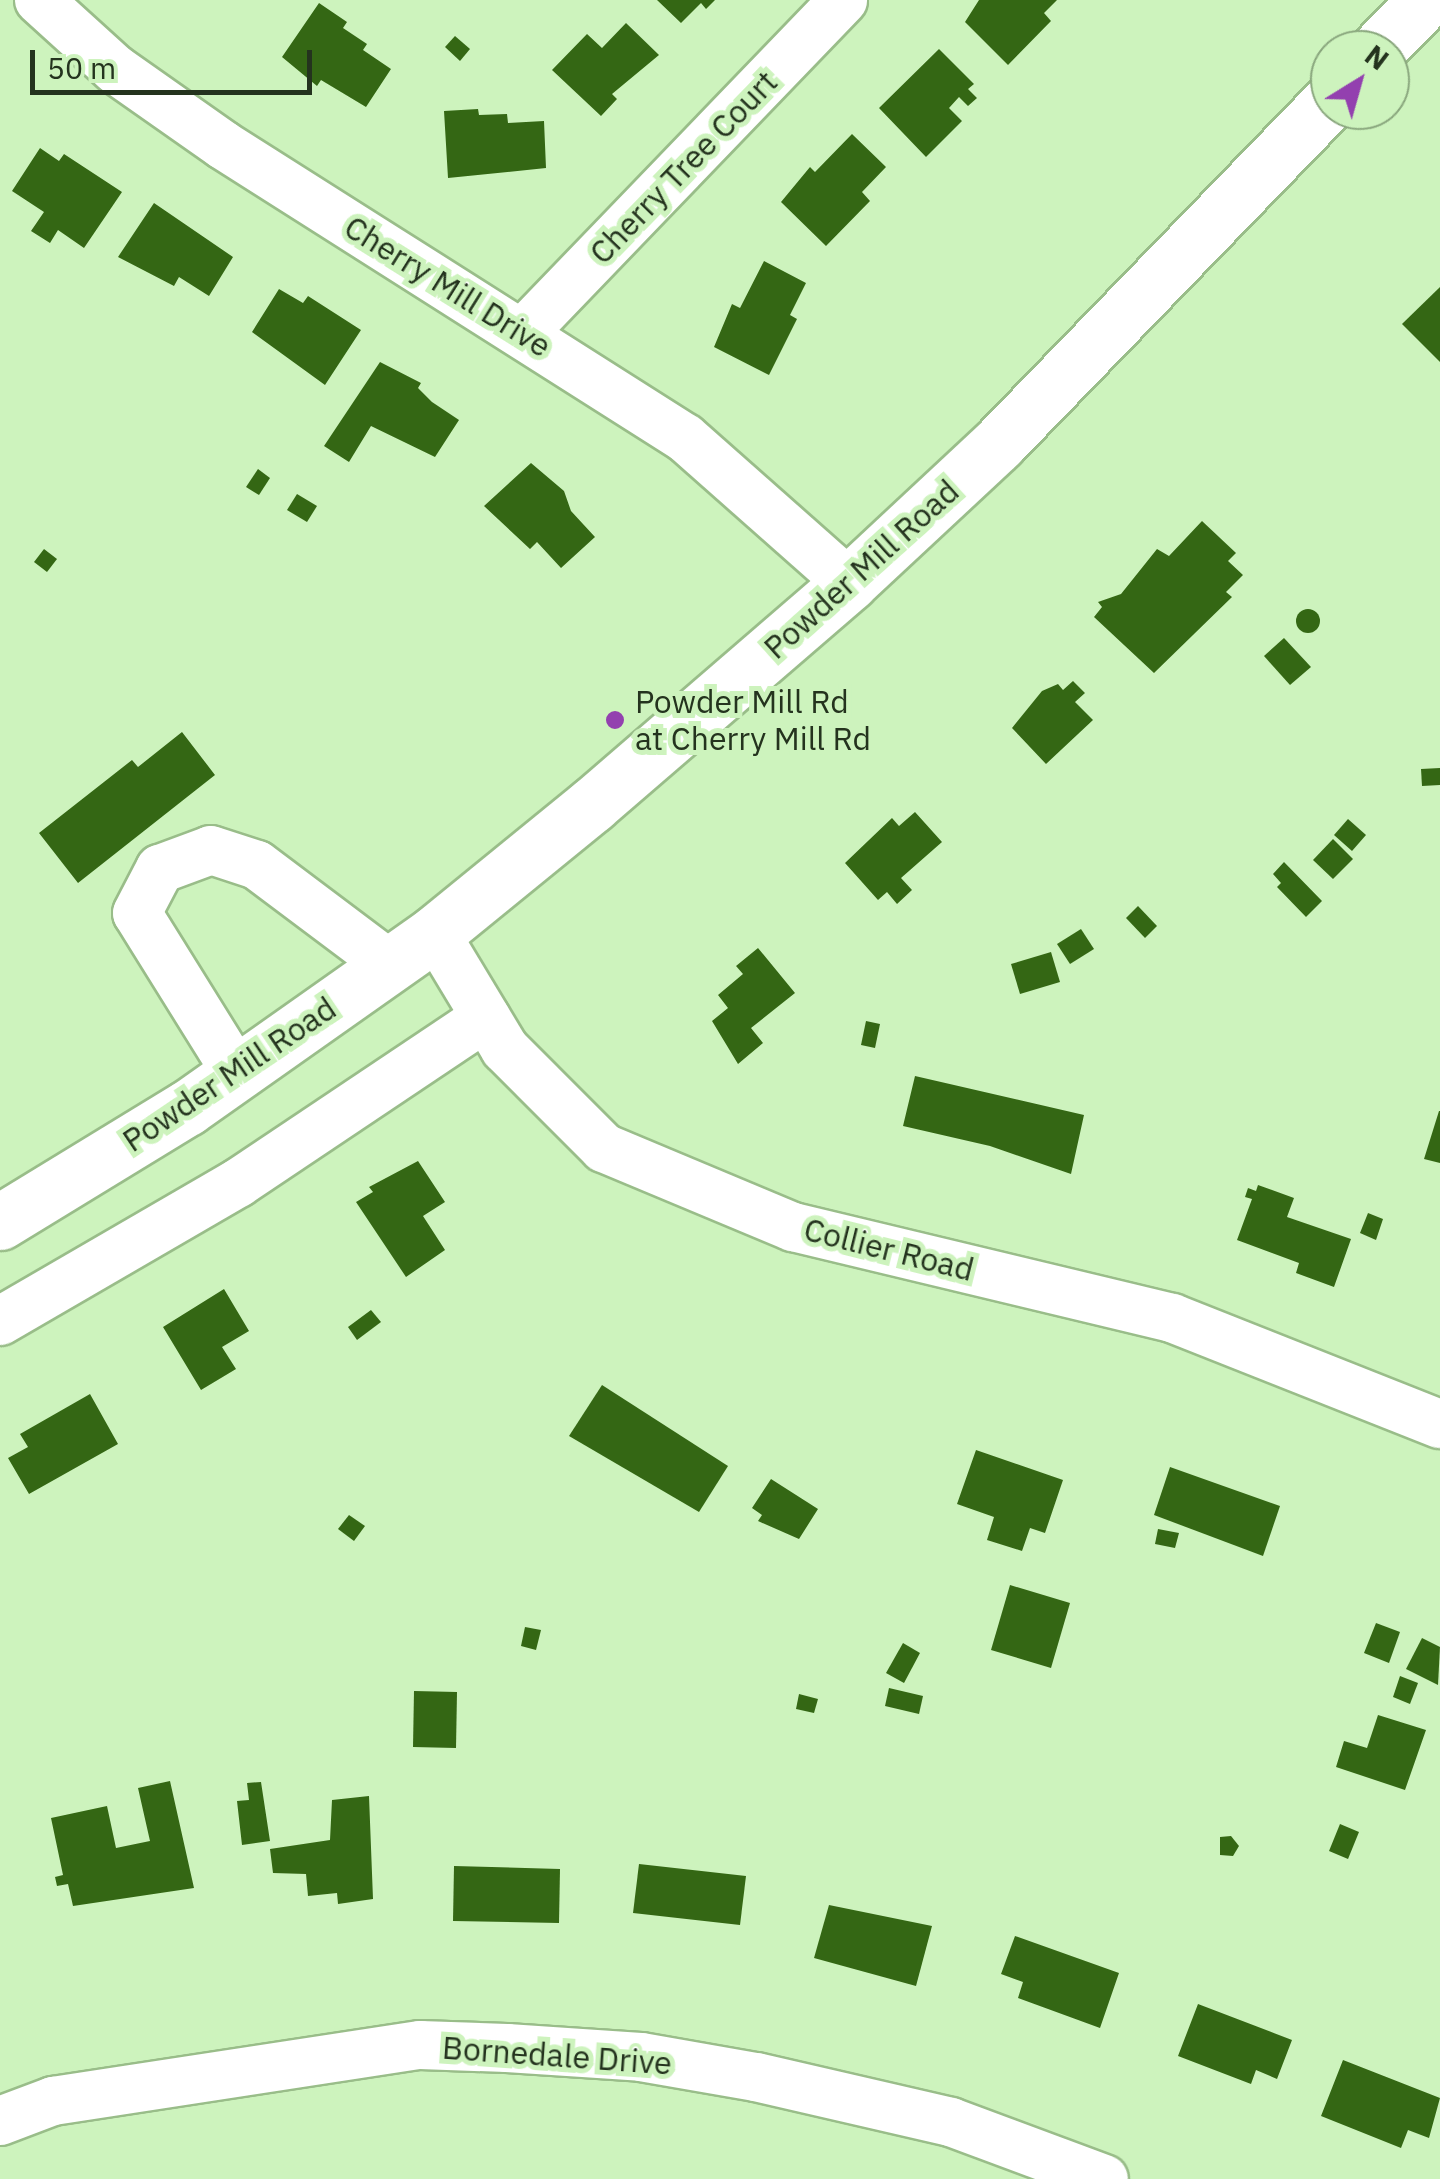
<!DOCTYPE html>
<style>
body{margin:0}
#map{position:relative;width:1440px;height:2179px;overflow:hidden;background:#cdf3bd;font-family:"IBM Plex Sans",sans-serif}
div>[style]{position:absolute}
.building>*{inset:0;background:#346714}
.round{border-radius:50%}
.roads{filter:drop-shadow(2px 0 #99bd89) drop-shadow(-2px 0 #99bd89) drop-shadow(0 2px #99bd89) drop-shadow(0 -2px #99bd89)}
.minor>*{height:48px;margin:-24px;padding:0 24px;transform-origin:24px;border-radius:24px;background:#fff}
.major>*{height:55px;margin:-27.5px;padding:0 27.5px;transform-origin:27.5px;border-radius:27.5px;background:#fff}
.dots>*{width:28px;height:28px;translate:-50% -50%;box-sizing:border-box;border:5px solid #cdf3bd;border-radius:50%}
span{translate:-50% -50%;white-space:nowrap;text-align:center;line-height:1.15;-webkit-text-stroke:10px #cdf3bd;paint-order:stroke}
.street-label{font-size:32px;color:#24331e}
.poi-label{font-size:32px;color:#24331e}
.left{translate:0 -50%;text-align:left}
.north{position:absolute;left:1310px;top:30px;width:100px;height:100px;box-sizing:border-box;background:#cdf3bd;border:2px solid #89a67d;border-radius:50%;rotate:37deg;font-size:28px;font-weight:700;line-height:40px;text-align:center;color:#24331e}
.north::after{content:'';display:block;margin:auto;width:35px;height:45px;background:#9340af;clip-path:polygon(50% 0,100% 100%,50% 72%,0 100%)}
.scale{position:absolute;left:30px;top:50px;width:282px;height:45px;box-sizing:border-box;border:5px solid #24331e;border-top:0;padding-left:12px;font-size:30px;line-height:35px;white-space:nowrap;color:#24331e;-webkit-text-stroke:8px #cdf3bd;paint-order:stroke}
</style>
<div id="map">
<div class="building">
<div style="clip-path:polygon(657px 0,715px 0,706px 9px,701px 3px,681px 23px)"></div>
<div style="clip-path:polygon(979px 0,1057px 0,1044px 13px,1051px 21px,1008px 65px,965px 22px)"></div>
<div style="clip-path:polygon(319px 3px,347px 22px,343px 28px,367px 44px,363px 50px,391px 69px,366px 107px,321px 80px,317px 86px,282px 57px)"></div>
<div style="clip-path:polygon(626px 23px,659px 55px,612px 94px,617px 99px,601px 116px,552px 70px,587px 34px,602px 48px)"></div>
<div style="clip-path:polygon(455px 36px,470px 49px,460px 61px,445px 47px)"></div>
<div style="clip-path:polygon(939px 49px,974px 84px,968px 89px,977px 98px,968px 106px,959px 97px,949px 108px,962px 121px,926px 157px,879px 108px)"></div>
<div style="clip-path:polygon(478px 109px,479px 115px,507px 114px,508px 123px,544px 121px,546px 168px,448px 178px,444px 111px)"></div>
<div style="clip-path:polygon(852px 134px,886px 167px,862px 192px,870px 201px,826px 246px,781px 202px,810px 167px,815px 172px)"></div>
<div style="clip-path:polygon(40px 148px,59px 161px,64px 154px,122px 192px,84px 248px,58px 230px,50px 243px,31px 231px,44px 212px,12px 191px)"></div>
<div style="clip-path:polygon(154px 203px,233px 257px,209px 296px,179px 277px,174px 286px,118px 257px)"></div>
<div style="clip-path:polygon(764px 261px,806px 283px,790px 315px,797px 319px,769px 375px,714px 347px,732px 304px,740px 308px)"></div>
<div style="clip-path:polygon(1440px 287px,1440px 362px,1402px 324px)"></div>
<div style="clip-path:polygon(279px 289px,303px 303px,308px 296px,361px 330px,325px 385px,252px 332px)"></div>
<div style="clip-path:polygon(380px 362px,421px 383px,418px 388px,432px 402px,459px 420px,435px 457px,371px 426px,349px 462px,324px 446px)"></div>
<div style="clip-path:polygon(531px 463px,564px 491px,571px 511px,595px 537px,561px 568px,537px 542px,530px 549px,484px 506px)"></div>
<div style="clip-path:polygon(258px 469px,270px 478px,259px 495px,246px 487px)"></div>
<div style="clip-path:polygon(297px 494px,317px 506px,307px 522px,287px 510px)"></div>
<div style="clip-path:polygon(1202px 521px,1236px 553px,1228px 561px,1243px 575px,1226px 592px,1232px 597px,1154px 673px,1094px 617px,1102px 607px,1098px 602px,1121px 594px,1157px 549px,1169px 556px)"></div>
<div style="clip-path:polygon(44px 549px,57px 559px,47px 572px,34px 562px)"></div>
<div class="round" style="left:1296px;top:609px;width:24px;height:24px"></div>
<div style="clip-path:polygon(1284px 638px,1311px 667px,1290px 685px,1264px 656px)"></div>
<div style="clip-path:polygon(1073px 681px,1085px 693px,1075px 702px,1093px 720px,1046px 764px,1012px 728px,1042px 691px,1058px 684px,1063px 690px)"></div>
<div style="clip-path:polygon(182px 732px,215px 775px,78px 883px,39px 833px,132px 760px,138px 767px)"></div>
<div style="clip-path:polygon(1440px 768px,1440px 785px,1422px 786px,1421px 769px)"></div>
<div style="clip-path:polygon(915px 812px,942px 842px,901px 878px,912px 890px,897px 904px,887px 892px,878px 900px,845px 863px,892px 818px,899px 826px)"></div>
<div style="clip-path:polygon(1348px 819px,1366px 835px,1352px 851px,1334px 835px)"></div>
<div style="clip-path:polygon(1333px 839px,1353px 859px,1333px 879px,1313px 860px)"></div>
<div style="clip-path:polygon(1284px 862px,1322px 901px,1306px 917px,1277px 887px,1281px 883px,1273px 874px)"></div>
<div style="clip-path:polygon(1138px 906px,1157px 926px,1145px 938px,1126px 918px)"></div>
<div style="clip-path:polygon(1081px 929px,1094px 949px,1070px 964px,1057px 944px)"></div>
<div style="clip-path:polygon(758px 948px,795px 993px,751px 1028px,763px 1043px,738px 1064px,712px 1021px,728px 1008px,718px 995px,743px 974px,736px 966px)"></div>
<div style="clip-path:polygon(1051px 952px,1060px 982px,1020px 994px,1011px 964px)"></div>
<div style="clip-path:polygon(866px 1021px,880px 1024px,875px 1048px,861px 1045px)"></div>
<div style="clip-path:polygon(915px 1076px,1084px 1115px,1071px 1174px,990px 1146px,903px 1126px)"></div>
<div style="clip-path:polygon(1439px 1111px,1440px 1111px,1440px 1163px,1424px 1159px)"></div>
<div style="clip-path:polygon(418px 1161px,445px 1202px,423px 1216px,445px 1250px,406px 1277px,356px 1202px,373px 1192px,369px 1187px)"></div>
<div style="clip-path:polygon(1258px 1185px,1294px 1198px,1287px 1217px,1351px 1239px,1334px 1287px,1296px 1273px,1299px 1263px,1237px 1240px,1252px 1199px,1245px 1197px,1248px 1188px,1256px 1191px)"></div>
<div style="clip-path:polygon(1368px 1213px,1383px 1219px,1376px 1240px,1360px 1233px)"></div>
<div style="clip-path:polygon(224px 1289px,249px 1331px,222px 1347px,236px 1369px,201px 1390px,163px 1327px)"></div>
<div style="clip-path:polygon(371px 1310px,381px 1322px,357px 1340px,348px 1327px)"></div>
<div style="clip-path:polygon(602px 1385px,728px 1466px,699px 1512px,569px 1436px)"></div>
<div style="clip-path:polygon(90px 1394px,118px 1444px,29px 1494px,8px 1458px,28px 1447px,20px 1434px)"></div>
<div style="clip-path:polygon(976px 1450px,1063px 1480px,1045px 1533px,1030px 1528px,1022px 1551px,987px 1540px,994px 1517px,957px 1504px)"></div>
<div style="clip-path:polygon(1170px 1467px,1280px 1506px,1263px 1556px,1154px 1515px)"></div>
<div style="clip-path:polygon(771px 1479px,818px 1509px,799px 1539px,758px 1521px,762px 1515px,752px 1508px)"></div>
<div style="clip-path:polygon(349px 1515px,365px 1526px,354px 1541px,338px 1529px)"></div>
<div style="clip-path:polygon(1158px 1529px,1179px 1533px,1175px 1548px,1155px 1544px)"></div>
<div style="clip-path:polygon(1010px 1585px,1070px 1603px,1051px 1668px,991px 1650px)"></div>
<div style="clip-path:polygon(1376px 1623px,1400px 1632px,1389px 1663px,1364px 1653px)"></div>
<div style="clip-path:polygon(525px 1627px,541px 1630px,536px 1650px,521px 1646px)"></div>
<div style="clip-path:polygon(1422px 1638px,1440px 1647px,1438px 1685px,1406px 1669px)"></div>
<div style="clip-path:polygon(903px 1643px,920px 1653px,904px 1683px,886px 1673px)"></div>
<div style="clip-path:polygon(1400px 1676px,1418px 1683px,1410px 1704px,1393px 1697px)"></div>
<div style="clip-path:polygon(889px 1688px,923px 1696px,919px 1714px,885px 1706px)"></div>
<div style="clip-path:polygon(414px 1691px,457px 1692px,456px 1748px,413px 1747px)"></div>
<div style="clip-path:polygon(799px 1694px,818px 1699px,814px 1713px,796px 1709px)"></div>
<div style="clip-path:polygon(1378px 1715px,1426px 1730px,1405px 1790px,1336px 1767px,1344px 1741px,1367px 1748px)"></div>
<div style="clip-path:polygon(170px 1781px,194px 1888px,73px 1906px,68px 1884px,57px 1886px,55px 1877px,63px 1875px,51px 1818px,107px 1806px,116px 1848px,150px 1841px,138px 1788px)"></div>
<div style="clip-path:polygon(261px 1782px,270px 1841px,242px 1845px,237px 1801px,249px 1800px,247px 1783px)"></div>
<div style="clip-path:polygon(369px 1796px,373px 1899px,338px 1904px,337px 1893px,308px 1896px,306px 1874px,273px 1873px,270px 1849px,330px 1840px,332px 1800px)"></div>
<div style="clip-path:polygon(1340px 1824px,1359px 1832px,1348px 1859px,1329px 1851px)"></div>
<div style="clip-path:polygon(1231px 1836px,1239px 1846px,1233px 1856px,1220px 1855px,1220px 1837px)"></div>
<div style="clip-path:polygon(639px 1864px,746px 1876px,740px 1925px,633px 1913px)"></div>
<div style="clip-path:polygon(454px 1866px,560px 1869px,559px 1923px,453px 1921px)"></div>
<div style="clip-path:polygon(829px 1905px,932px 1926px,916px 1986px,814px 1958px)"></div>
<div style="clip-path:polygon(1015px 1936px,1119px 1973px,1100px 2028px,1018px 1998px,1023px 1982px,1001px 1974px)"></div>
<div style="clip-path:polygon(1198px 2004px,1292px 2040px,1277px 2079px,1256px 2070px,1251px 2084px,1178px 2056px)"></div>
<div style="clip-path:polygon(1343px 2060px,1440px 2098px,1429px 2138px,1408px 2130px,1401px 2148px,1321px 2116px)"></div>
</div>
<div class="roads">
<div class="minor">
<div style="left:39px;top:0;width:103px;rotate:42.2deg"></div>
<div style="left:115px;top:69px;width:132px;rotate:35.1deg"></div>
<div style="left:223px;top:145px;width:547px;rotate:32.38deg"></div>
<div style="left:685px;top:438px;width:219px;rotate:41.5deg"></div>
<div style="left:522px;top:334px;width:463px;rotate:-46.1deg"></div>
<div style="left:435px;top:933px;width:135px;rotate:58.9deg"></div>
<div style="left:505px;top:1049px;width:140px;rotate:45deg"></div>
<div style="left:604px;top:1148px;width:205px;rotate:22.7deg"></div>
<div style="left:793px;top:1227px;width:390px;rotate:13.5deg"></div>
<div style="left:1172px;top:1318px;width:288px;rotate:21.6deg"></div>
<div style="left:236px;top:1072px;width:187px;rotate:-121.9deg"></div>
<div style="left:137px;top:913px;width:50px;rotate:-62.4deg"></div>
<div style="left:160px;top:869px;width:54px;rotate:-20.4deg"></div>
<div style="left:211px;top:850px;width:48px;rotate:18.1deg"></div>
<div style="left:257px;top:865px;width:165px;rotate:36.9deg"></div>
<div style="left:0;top:1321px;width:275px;rotate:-30.1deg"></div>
<div style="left:238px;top:1183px;width:298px;rotate:-33.8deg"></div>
<div style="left:0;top:2121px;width:57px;rotate:-20.7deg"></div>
<div style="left:53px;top:2101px;width:371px;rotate:-8.7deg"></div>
<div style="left:420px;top:2045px;width:87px;rotate:2deg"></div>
<div style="left:507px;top:2048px;width:134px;rotate:3.8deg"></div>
<div style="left:641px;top:2057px;width:117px;rotate:9.9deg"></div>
<div style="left:756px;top:2077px;width:200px;rotate:13deg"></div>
<div style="left:951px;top:2122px;width:163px;rotate:20.4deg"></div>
</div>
<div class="major">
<div style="left:1377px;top:50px;width:70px;rotate:-45.6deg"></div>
<div style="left:0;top:1222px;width:219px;rotate:-31.4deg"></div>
<div style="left:187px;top:1108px;width:304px;rotate:-35.2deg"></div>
<div style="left:435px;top:933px;width:203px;rotate:-39.2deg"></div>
<div style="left:592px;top:805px;width:340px;rotate:-40.8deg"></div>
<div style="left:849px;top:583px;width:204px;rotate:-43deg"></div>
<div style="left:998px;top:444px;width:477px;rotate:-45.9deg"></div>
</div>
</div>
<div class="dots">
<div style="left:615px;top:720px;background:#9340af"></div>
</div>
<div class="street-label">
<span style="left:683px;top:167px;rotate:-46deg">Cherry Tree Court</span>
<span style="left:448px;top:286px;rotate:32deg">Cherry Mill Drive</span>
<span style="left:861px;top:569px;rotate:-42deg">Powder Mill Road</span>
<span style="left:229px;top:1074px;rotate:-34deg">Powder Mill Road</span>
<span style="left:889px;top:1249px;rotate:14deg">Collier Road</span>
<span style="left:557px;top:2055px;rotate:4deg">Bornedale Drive</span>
</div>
<div class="poi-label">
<span class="left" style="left:635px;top:720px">Powder Mill Rd<br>at Cherry Mill Rd</span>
</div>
<div class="north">N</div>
<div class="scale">50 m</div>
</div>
